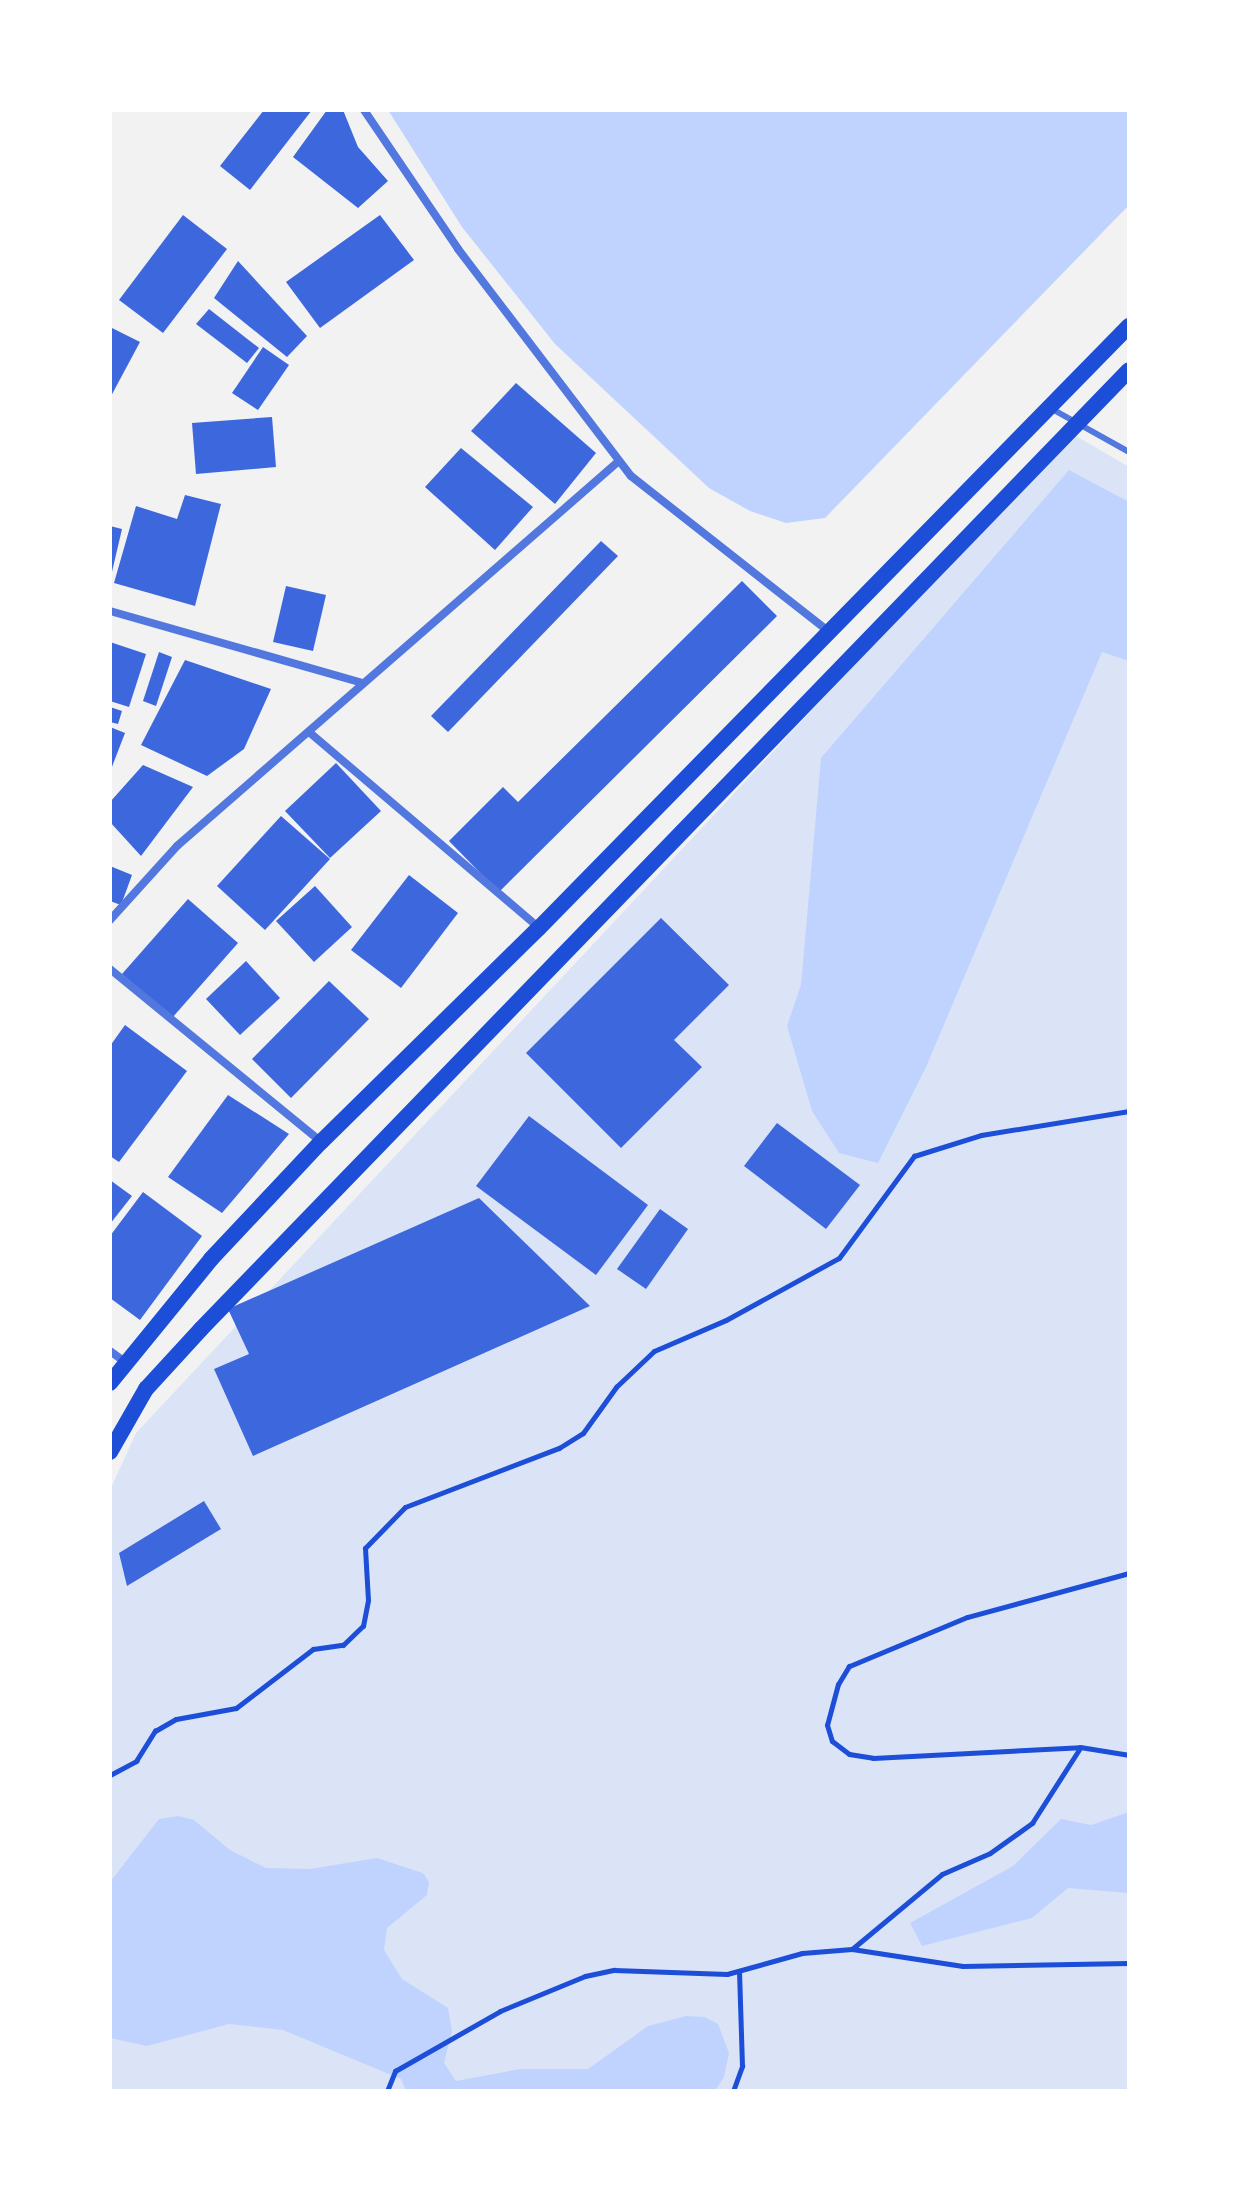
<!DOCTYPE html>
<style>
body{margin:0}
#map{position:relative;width:1239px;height:2201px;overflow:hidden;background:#f2f2f2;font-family:"Titillium Web",sans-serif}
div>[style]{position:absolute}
.green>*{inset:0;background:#dbe4f7}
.water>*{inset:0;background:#bfd3fe}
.building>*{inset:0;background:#3d67dc}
.path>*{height:5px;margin:-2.5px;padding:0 2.5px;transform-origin:2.5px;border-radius:2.5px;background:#1d4ed8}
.service>*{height:6px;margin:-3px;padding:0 3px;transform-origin:3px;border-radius:3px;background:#5277de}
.minor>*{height:8px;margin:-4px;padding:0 4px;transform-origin:4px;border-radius:4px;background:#5277de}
.secondary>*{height:16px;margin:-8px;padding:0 8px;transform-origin:8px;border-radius:8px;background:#1d4ed8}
span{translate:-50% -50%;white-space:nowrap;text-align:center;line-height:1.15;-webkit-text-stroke:7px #fff;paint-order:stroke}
.frame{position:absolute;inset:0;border:112px solid #fff;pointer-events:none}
</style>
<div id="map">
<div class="green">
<div style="clip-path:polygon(1071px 433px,1129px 467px,1129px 2091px,110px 2091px,110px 1490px,136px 1433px)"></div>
</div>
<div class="water">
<div style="clip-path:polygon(388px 110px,1129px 110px,1129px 205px,825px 518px,786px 523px,750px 511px,709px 488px,555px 344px,462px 227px)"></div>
<div style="clip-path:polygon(1069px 470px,1129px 502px,1129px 661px,1102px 652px,926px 1067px,878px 1163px,839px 1153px,812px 1111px,787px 1026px,801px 985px,821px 758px)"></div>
<div style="clip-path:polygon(1129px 1812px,1129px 1893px,1068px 1888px,1032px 1918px,922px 1946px,910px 1923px,1013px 1866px,1061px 1819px,1091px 1825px)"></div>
<div style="clip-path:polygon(178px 1816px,194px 1820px,230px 1850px,266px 1868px,310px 1869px,377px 1858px,423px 1873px,429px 1882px,427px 1895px,387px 1928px,384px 1950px,402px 1979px,448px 2008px,452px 2031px,444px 2063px,456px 2081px,520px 2069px,588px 2069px,648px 2026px,686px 2016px,705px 2017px,718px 2024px,729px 2053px,724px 2077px,715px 2091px,406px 2091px,401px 2079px,283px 2030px,229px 2024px,147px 2046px,110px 2038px,110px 1882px,159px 1819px)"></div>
</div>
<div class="building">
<div style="clip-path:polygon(264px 110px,312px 110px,250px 190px,220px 166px)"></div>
<div style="clip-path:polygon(327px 110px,343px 110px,358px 147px,388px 181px,358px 208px,293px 157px)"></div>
<div style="clip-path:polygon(183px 215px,227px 249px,163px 333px,119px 300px)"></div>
<div style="clip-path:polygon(380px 215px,414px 260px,320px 328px,286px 282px)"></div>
<div style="clip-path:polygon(238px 261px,307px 336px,287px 357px,214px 298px)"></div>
<div style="clip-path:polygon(209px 309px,259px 348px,247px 363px,196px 324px)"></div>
<div style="clip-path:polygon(110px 327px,140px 342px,110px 398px)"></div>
<div style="clip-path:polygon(263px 347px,289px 365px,258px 410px,232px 393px)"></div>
<div style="clip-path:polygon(516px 383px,596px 453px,555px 504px,471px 431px)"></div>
<div style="clip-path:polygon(272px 417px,276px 467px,196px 474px,192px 423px)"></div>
<div style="clip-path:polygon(461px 448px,533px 507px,495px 550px,425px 487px)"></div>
<div style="clip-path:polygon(185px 495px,221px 504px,195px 606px,114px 583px,136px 506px,177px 519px)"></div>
<div style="clip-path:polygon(110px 526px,122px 529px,111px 576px,110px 576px)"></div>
<div style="clip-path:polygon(601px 541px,618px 556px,448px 732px,431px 716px)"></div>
<div style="clip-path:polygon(742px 581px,777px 616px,499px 892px,449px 841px,503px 787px,518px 802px)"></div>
<div style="clip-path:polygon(286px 586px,326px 595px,313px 651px,273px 642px)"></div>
<div style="clip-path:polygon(110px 642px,146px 654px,129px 707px,110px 701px)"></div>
<div style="clip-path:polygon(159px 652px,172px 657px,156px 706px,143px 701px)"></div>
<div style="clip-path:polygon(185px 660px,271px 689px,244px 749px,207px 776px,141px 745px)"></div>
<div style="clip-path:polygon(110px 707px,122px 711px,118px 724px,110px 722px)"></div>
<div style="clip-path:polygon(110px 727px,125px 733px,110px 772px)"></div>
<div style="clip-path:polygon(336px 763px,381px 811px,330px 858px,285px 811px)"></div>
<div style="clip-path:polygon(143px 765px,193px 787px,141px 856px,110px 822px,110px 802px)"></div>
<div style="clip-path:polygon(281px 816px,330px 859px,265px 930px,217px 886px)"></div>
<div style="clip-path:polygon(110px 866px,132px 875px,121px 905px,110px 901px)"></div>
<div style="clip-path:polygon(409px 875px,458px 913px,401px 988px,351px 950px)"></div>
<div style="clip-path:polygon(315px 886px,352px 927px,314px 962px,276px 921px)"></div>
<div style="clip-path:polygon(188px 899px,238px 943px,172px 1018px,122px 974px)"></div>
<div style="clip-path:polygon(661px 918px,729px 985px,674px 1040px,702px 1067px,621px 1148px,526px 1053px)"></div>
<div style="clip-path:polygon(246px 961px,280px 998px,240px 1035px,206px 999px)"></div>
<div style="clip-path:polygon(329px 981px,369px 1019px,291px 1098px,252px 1059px)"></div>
<div style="clip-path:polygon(125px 1025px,187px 1071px,119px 1162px,110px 1156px,110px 1046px)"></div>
<div style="clip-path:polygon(228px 1095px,289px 1134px,222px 1213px,168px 1177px)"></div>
<div style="clip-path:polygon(529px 1116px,648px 1205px,596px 1275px,476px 1186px)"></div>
<div style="clip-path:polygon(777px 1123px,860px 1185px,826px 1229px,744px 1166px)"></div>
<div style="clip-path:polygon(110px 1180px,132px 1196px,110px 1224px)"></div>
<div style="clip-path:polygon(143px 1192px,202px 1236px,140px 1320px,110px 1298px,110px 1236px)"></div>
<div style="clip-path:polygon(479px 1198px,590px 1306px,253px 1456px,214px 1369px,249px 1354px,228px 1309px)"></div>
<div style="clip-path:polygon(660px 1209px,688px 1229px,646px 1289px,617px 1269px)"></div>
<div style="clip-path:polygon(204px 1501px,221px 1529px,127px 1586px,119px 1553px)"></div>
</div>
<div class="path">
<div style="left:1129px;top:1573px;width:168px;rotate:164.8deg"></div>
<div style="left:967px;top:1617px;width:128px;rotate:157.4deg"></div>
<div style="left:849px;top:1666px;width:21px;rotate:121deg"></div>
<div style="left:838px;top:1684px;width:42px;rotate:105deg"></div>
<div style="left:827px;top:1725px;width:17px;rotate:73deg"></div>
<div style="left:832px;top:1741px;width:21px;rotate:37deg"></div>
<div style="left:849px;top:1754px;width:24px;rotate:9deg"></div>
<div style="left:873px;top:1758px;width:207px;rotate:-3deg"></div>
<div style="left:1080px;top:1747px;width:50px;rotate:9.3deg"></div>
<div style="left:110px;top:1775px;width:30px;rotate:-28deg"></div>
<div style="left:136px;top:1761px;width:36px;rotate:-58deg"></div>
<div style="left:155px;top:1731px;width:24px;rotate:-30deg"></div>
<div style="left:176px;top:1719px;width:61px;rotate:-10.4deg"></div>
<div style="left:236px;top:1708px;width:97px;rotate:-37.5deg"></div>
<div style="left:313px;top:1649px;width:30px;rotate:-8deg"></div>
<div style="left:343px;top:1645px;width:28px;rotate:-44deg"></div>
<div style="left:363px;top:1626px;width:26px;rotate:-79deg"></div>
<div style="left:368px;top:1600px;width:52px;rotate:-93.3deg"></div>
<div style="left:365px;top:1548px;width:57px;rotate:-45.7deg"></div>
<div style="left:405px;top:1507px;width:165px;rotate:-21deg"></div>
<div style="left:559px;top:1448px;width:28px;rotate:-32deg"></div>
<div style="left:583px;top:1433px;width:57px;rotate:-54.3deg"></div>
<div style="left:616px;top:1387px;width:52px;rotate:-43.5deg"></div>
<div style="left:654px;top:1351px;width:78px;rotate:-23.3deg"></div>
<div style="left:726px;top:1320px;width:129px;rotate:-28.8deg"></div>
<div style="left:839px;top:1258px;width:127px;rotate:-53.7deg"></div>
<div style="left:914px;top:1156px;width:70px;rotate:-17.4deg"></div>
<div style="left:981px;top:1135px;width:150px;rotate:-9.2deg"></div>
<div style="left:852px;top:1949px;width:117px;rotate:-39.8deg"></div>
<div style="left:942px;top:1874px;width:52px;rotate:-23.6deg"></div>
<div style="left:990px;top:1853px;width:52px;rotate:-35.5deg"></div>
<div style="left:1032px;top:1823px;width:89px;rotate:-57.4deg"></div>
<div style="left:387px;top:2091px;width:22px;rotate:-68deg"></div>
<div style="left:395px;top:2071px;width:121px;rotate:-29.7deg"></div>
<div style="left:500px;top:2011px;width:92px;rotate:-22.4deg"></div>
<div style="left:585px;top:1976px;width:30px;rotate:-12deg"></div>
<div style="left:614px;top:1970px;width:113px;rotate:2deg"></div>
<div style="left:727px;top:1974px;width:78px;rotate:-15.6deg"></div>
<div style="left:802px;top:1953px;width:50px;rotate:-4.6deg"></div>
<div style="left:852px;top:1949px;width:112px;rotate:8.7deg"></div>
<div style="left:963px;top:1966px;width:166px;rotate:-1deg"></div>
<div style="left:733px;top:2091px;width:27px;rotate:-70deg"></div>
<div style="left:742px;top:2066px;width:95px;rotate:-91.8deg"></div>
</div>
<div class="service">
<div style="left:1052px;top:409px;width:88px;rotate:29.2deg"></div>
</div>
<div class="minor">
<div style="left:364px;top:110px;width:168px;rotate:55.9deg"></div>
<div style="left:458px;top:249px;width:285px;rotate:52.7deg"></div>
<div style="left:631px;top:476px;width:251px;rotate:38.2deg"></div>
<div style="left:110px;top:611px;width:260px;rotate:15.9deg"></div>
<div style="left:309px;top:732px;width:302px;rotate:40.4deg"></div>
<div style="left:110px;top:920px;width:100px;rotate:-47.8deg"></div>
<div style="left:177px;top:846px;width:586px;rotate:-41.06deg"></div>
<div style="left:110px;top:969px;width:273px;rotate:39.3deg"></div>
<div style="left:110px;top:1351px;width:19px;rotate:36deg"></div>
</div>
<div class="secondary">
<div style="left:110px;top:1383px;width:160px;rotate:-50.8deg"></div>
<div style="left:211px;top:1259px;width:161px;rotate:-46.8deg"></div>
<div style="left:321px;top:1142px;width:305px;rotate:-44.5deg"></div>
<div style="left:539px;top:928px;width:843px;rotate:-45.58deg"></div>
<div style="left:110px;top:1452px;width:73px;rotate:-60.3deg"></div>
<div style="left:146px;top:1389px;width:81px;rotate:-47.5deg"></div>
<div style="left:201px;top:1329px;width:1334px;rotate:-45.94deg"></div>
</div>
<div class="frame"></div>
</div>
